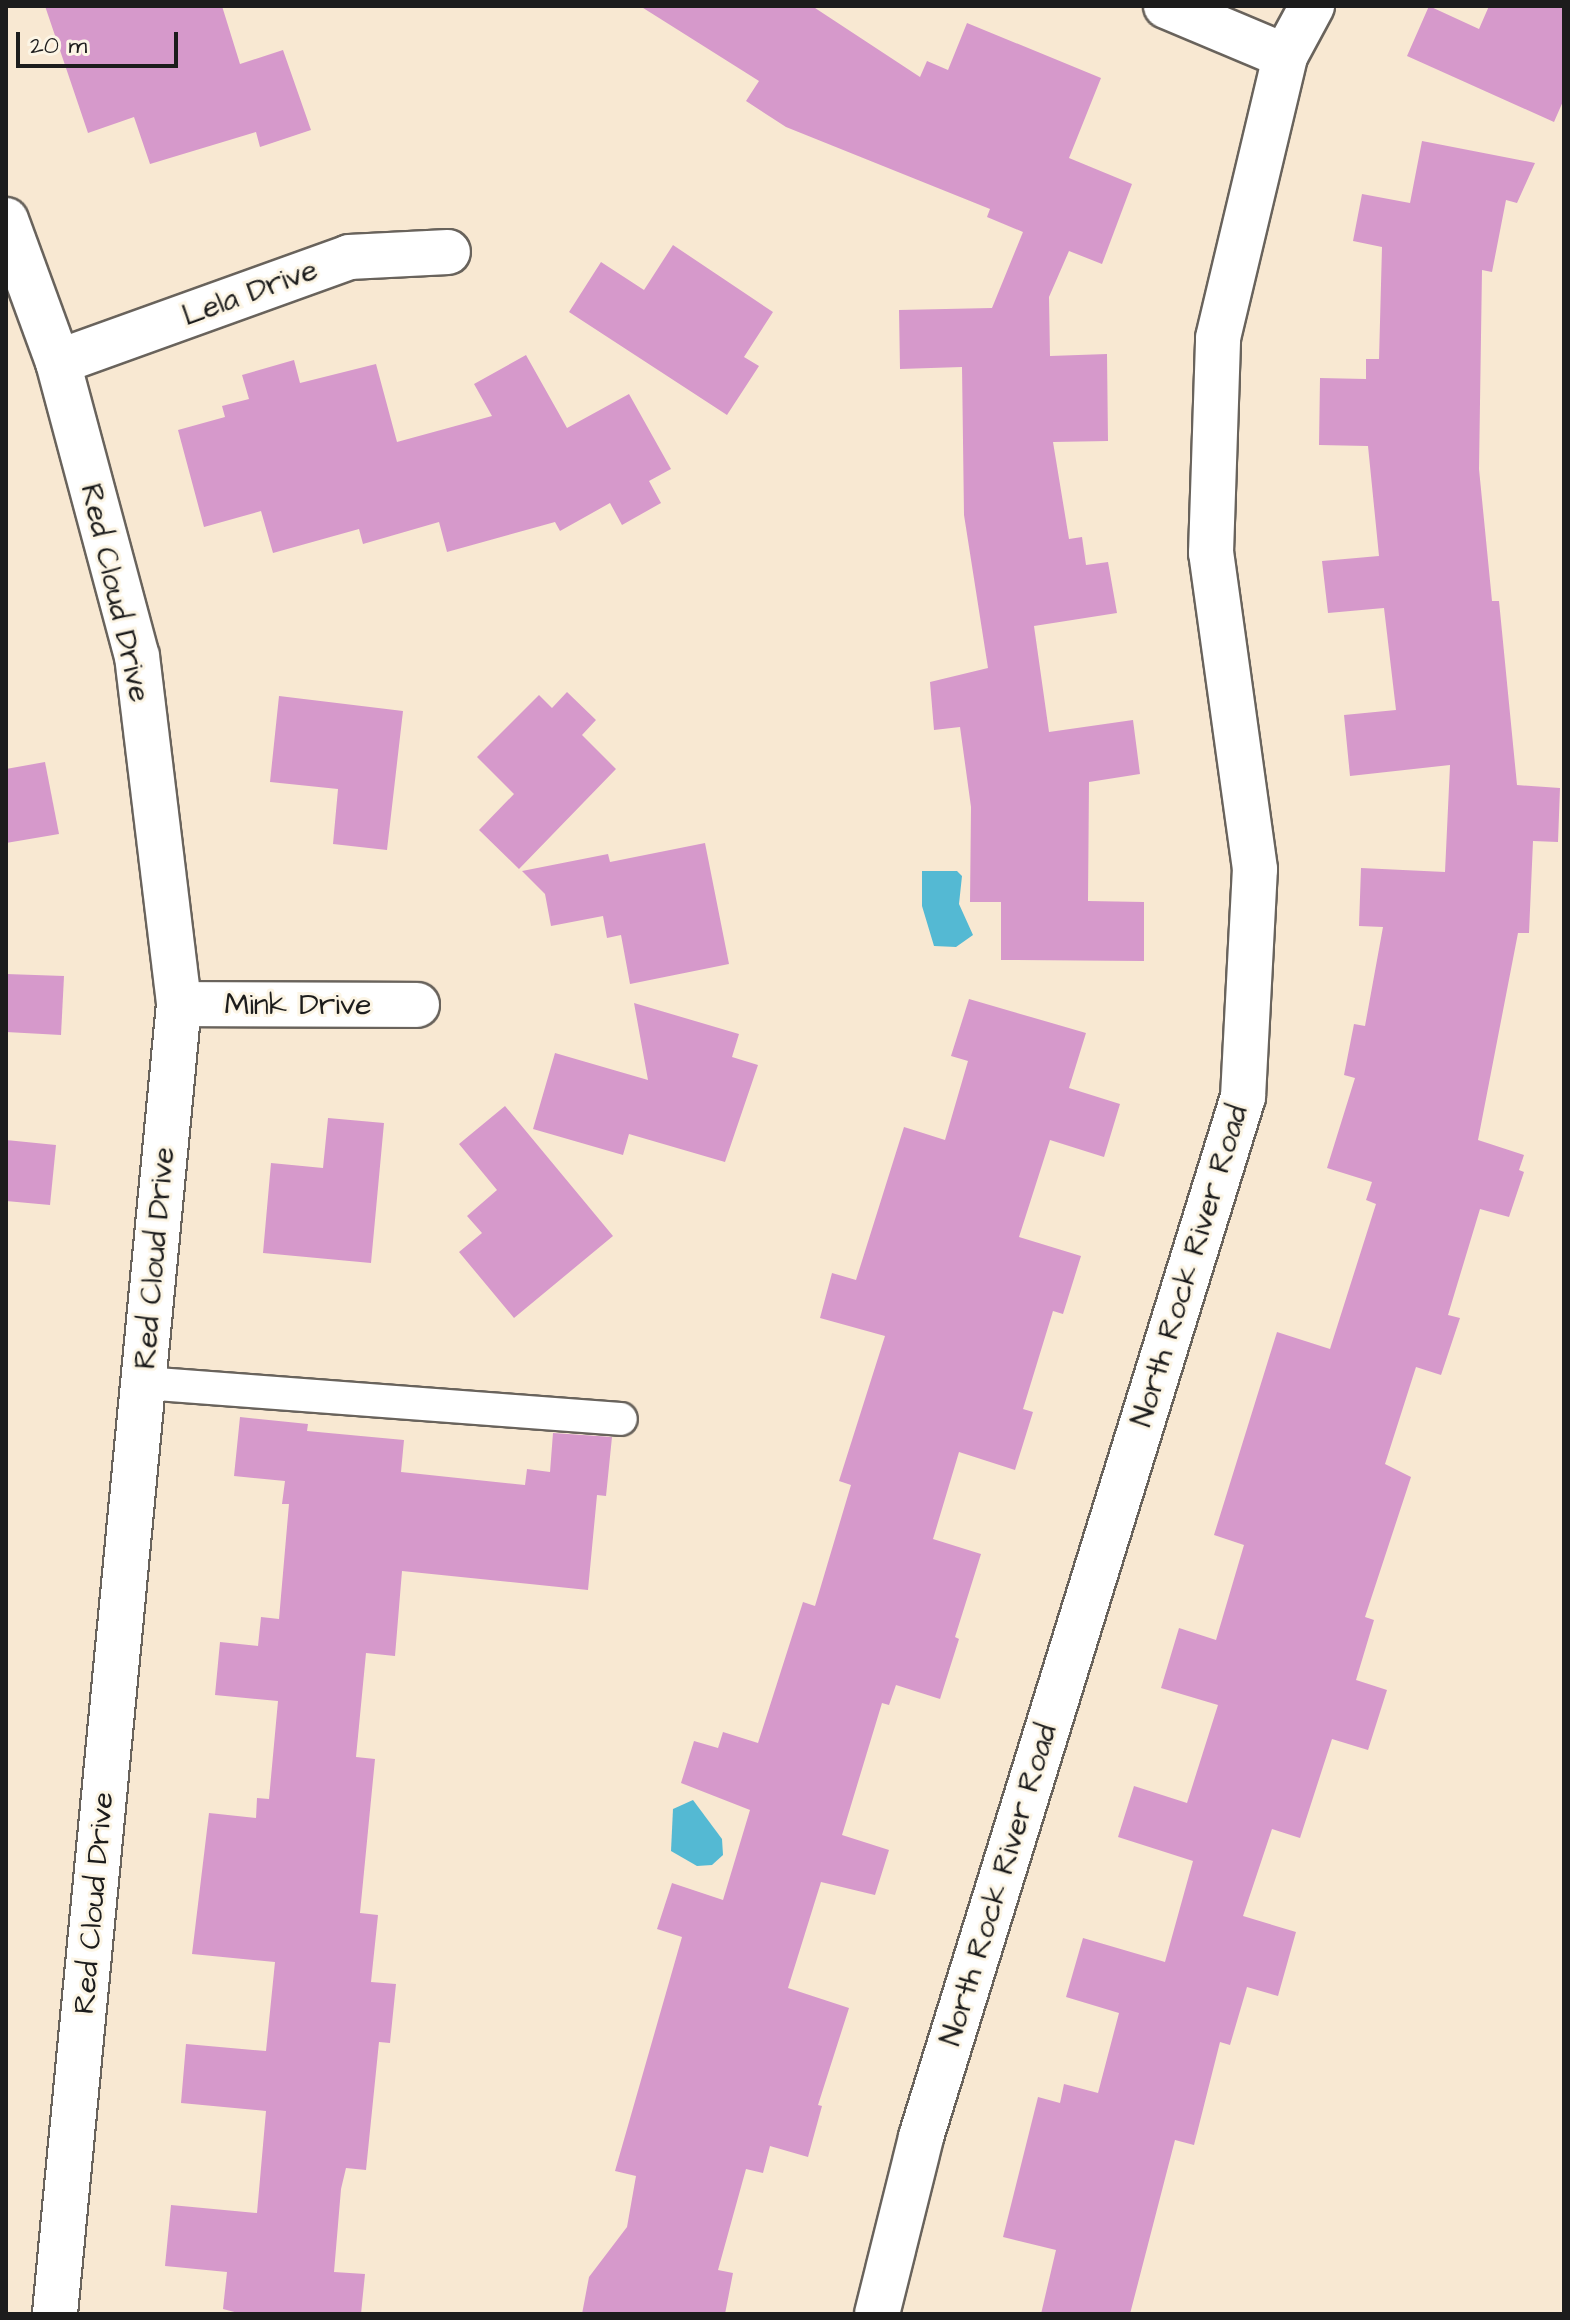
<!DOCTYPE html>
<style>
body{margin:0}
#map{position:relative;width:1570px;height:2320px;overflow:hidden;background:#f8e8d2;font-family:"Architects Daughter",sans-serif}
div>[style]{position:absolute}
.water>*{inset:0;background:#54b9d3}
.building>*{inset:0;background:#d699cb}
.roads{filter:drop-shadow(2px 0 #69635c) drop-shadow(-2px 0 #69635c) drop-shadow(0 2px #69635c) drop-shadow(0 -2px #69635c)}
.service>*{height:32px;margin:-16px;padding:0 16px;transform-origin:16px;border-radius:16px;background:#fff}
.minor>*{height:44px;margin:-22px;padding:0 22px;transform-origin:22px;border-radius:22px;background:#fff}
span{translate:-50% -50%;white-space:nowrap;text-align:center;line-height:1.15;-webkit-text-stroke:6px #fcf5e5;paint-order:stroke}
.street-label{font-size:30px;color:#1c1c1c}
.frame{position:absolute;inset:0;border:8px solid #1c1c1c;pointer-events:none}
.scale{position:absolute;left:16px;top:32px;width:162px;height:36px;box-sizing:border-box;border:4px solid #1c1c1c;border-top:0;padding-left:10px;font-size:24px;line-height:28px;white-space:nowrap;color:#1c1c1c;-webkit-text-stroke:6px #fcf5e5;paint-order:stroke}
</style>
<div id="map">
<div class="water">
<div style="clip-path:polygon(922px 871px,957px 871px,962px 876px,959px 904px,973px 935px,956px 947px,934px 946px,922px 906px)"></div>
<div style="clip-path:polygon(693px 1800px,722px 1839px,723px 1855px,712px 1865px,697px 1866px,671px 1851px,673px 1809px)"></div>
</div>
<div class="building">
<div style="clip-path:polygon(45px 6px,222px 6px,240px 64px,283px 50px,311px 130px,260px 147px,256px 132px,150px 164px,134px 117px,88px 133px)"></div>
<div style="clip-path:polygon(640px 6px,812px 6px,920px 77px,927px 61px,948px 70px,967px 23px,1101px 78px,1069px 158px,1132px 184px,1102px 264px,1069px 251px,1049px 297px,1050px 356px,1107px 354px,1108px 441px,1053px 442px,1069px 539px,1082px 537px,1086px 565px,1108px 562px,1117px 613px,1034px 626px,1049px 732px,1133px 720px,1140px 774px,1089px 782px,1088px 901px,1144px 902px,1144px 961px,1001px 960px,1001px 902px,970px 902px,971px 807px,960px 727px,934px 730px,930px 682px,988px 668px,964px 515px,962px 367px,900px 369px,899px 310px,992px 308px,1023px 232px,987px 217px,990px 209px,786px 127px,746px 101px,759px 81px)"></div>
<div style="clip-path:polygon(1429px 6px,1479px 29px,1489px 6px,1564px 6px,1564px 99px,1554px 122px,1407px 56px)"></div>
<div style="clip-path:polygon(1422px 141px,1535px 163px,1517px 203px,1506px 200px,1492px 272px,1482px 270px,1479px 469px,1492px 601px,1499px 601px,1517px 785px,1560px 788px,1558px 842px,1533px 841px,1529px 933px,1518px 933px,1478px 1140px,1524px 1155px,1519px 1170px,1524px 1172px,1509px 1217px,1480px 1209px,1448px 1315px,1460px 1318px,1441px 1375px,1416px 1367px,1385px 1464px,1411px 1477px,1365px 1617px,1374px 1620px,1356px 1680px,1387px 1690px,1368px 1750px,1332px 1739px,1300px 1838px,1272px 1829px,1243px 1916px,1296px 1932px,1278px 1996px,1247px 1987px,1230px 2045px,1220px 2042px,1194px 2145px,1175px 2140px,1130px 2314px,1041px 2314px,1056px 2250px,1003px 2237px,1038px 2097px,1060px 2103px,1064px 2084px,1098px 2093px,1119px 2013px,1066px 1997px,1083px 1938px,1165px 1962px,1193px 1861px,1118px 1837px,1134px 1786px,1187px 1803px,1218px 1705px,1161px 1688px,1179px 1628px,1216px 1640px,1244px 1545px,1214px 1535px,1277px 1332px,1330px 1349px,1376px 1204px,1366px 1200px,1372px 1182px,1327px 1168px,1355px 1078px,1344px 1075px,1354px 1024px,1365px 1026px,1383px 927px,1359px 926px,1361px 868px,1445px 872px,1450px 765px,1350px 776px,1344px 715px,1396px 710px,1384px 608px,1328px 613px,1322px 561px,1379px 556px,1368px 446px,1319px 445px,1320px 378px,1366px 379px,1366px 359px,1379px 359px,1382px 247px,1353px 241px,1362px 194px,1410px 203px)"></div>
<div style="clip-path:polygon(673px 245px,773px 312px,744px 357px,759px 366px,727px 415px,569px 312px,601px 262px,644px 290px)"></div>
<div style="clip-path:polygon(526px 355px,567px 428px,629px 394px,671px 469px,649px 481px,661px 503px,622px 525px,610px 503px,560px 531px,555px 522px,447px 552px,439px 522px,363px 544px,359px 529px,273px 553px,261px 511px,204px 527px,178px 430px,225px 417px,222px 406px,249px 399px,242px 375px,294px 360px,300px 383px,376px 364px,397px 442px,492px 416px,474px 384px)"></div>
<div style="clip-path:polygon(567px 692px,596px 720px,582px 735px,616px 769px,519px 869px,479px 830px,514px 794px,477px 757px,539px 695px,552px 708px)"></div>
<div style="clip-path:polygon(279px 696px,403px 711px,387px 850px,333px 844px,338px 789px,270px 782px)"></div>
<div style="clip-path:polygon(45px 762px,59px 834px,6px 843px,6px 769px)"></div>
<div style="clip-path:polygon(705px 843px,729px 964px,630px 984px,621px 935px,607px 938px,603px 916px,551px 926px,545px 894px,522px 871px,608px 854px,610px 862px)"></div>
<div style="clip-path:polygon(6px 974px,64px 976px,61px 1035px,6px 1032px)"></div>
<div style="clip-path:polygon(969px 999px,1086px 1033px,1069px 1088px,1120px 1104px,1104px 1157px,1050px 1140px,1019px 1237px,1081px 1256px,1063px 1314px,1053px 1311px,1023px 1409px,1033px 1412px,1015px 1470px,959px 1452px,933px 1539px,981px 1554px,955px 1637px,959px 1639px,940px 1699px,896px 1685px,889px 1705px,882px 1703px,842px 1835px,889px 1850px,875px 1895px,821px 1882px,788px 1988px,849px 2008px,818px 2105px,822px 2106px,808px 2157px,770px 2146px,763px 2173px,746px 2169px,718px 2270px,733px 2273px,725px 2314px,582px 2314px,589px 2277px,627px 2227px,636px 2176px,615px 2171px,682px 1937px,657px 1929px,672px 1883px,723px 1900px,750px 1810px,681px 1783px,694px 1741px,718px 1748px,723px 1732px,758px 1743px,803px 1602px,815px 1606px,851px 1485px,839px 1481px,885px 1336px,820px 1318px,832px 1273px,856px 1280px,904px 1127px,945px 1140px,968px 1061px,951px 1056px)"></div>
<div style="clip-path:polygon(634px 1003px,739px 1034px,732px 1057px,758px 1065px,725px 1162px,629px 1134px,623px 1155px,533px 1129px,555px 1053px,648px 1080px)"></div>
<div style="clip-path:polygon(505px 1106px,613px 1236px,514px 1318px,459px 1252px,482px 1233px,467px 1216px,497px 1190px,459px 1144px)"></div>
<div style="clip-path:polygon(328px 1118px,384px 1123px,371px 1263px,263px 1253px,271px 1163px,323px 1168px)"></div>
<div style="clip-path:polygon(6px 1140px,56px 1145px,50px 1205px,6px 1201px)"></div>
<div style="clip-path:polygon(240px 1417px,308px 1424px,307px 1431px,404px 1440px,401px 1472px,525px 1485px,527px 1469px,550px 1472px,553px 1433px,612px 1437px,606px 1496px,597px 1495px,588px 1590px,402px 1571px,395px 1656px,366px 1653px,356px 1757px,375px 1759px,360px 1913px,378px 1915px,371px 1982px,396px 1984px,390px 2043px,379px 2042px,366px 2170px,346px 2168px,341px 2189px,334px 2272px,365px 2274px,361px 2314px,242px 2314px,223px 2309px,227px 2272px,165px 2266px,171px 2205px,257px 2213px,266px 2111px,181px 2103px,186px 2044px,266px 2051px,275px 1962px,192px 1954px,209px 1813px,256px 1818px,257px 1798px,269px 1799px,278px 1701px,215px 1695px,220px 1642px,258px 1646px,261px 1617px,279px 1619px,289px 1504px,282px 1504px,285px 1481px,234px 1476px)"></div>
</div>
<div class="roads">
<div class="service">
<div style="left:143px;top:1383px;width:479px;rotate:4.3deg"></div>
</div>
<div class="minor">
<div style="left:1166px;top:6px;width:129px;rotate:22.8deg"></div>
<div style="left:6px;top:220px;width:151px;rotate:69.9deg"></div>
<div style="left:58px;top:362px;width:304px;rotate:75deg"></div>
<div style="left:137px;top:656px;width:351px;rotate:83.1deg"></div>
<div style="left:179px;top:1004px;width:1316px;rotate:95.41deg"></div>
<div style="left:58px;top:362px;width:309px;rotate:-19.8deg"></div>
<div style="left:349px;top:257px;width:99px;rotate:-2.9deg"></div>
<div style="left:179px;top:1004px;width:238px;rotate:0.2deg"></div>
<div style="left:877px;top:2314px;width:182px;rotate:-76deg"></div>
<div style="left:921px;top:2137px;width:1089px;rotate:-72.8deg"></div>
<div style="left:1243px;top:1097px;width:228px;rotate:-87deg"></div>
<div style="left:1255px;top:869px;width:319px;rotate:-97.9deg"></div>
<div style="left:1211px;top:553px;width:215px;rotate:-88.1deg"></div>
<div style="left:1218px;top:338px;width:290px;rotate:-76.6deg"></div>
<div style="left:1285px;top:56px;width:57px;rotate:-61.6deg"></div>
</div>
</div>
<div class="street-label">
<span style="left:250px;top:293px;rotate:-20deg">Lela Drive</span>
<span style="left:115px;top:593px;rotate:77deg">Red Cloud Drive</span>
<span style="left:298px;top:1005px">Mink Drive</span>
<span style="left:155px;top:1258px;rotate:-85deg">Red Cloud Drive</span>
<span style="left:1190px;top:1266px;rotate:-73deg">North Rock River Road</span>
<span style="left:999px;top:1885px;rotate:-73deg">North Rock River Road</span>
<span style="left:94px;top:1903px;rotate:-85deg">Red Cloud Drive</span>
</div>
<div class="frame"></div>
<div class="scale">20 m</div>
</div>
